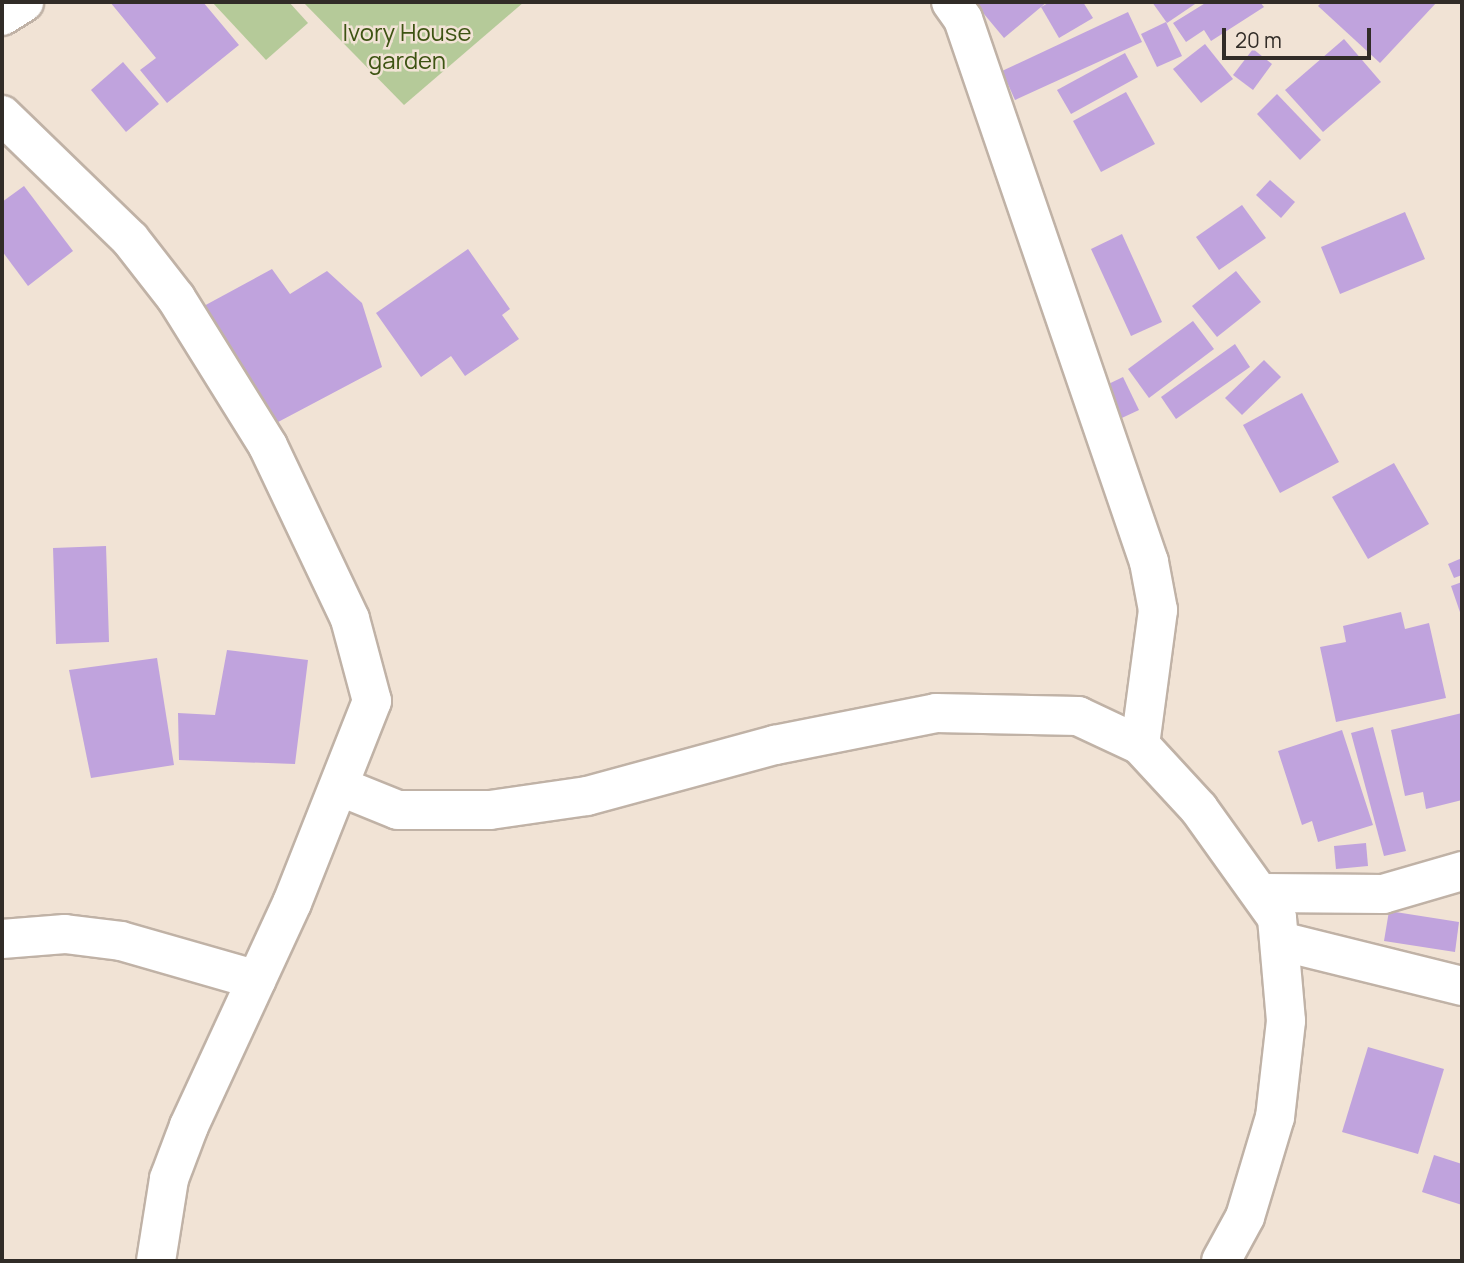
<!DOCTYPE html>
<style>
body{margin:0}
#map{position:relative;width:1464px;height:1263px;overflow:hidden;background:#f1e3d5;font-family:Manrope,sans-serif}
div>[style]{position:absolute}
.green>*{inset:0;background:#b5ca99}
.building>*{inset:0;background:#c0a3dd}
.roads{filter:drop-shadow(2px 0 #c0b2a6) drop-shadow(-2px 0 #c0b2a6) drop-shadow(0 2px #c0b2a6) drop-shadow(0 -2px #c0b2a6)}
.minor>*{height:38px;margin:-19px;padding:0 19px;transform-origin:19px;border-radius:19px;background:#fff}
span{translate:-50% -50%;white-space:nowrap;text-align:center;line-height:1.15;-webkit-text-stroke:5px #f1e3d5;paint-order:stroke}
.park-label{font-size:24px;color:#3d5312}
.frame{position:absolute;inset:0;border:4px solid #312c27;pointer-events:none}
.scale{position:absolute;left:1222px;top:28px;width:149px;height:32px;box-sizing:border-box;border:4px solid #312c27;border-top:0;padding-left:9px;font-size:21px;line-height:24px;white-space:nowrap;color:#312c27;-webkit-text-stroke:5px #f1e3d5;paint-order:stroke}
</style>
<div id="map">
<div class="green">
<div style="clip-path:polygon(212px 2px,289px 2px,308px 23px,266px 60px)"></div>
<div style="clip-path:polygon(303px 2px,524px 2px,404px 105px)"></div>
</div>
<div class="building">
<div style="clip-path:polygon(110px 2px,203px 2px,239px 45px,167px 103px,140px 70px,156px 58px)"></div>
<div style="clip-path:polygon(974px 2px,1047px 2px,1004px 38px)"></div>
<div style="clip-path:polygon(1050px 2px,1083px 2px,1093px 18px,1059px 38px,1041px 7px)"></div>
<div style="clip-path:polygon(1152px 2px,1198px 2px,1167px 23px)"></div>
<div style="clip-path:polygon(1207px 2px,1260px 2px,1264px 7px,1211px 41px,1204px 30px,1186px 42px,1173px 23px)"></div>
<div style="clip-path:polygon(1322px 2px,1437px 2px,1380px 63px,1318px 6px)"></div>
<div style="clip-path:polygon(1128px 12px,1142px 42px,1015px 100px,1002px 71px)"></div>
<div style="clip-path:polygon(1166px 22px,1182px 56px,1157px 67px,1141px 34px)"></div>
<div style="clip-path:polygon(1344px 39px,1381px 82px,1323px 132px,1285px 90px)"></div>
<div style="clip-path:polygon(1205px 44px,1233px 79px,1201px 103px,1173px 69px)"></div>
<div style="clip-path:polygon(1253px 49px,1272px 64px,1253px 90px,1233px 75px)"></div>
<div style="clip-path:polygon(1125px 53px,1138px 77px,1071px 114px,1057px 90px)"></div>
<div style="clip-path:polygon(123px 62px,159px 104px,126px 132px,91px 90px)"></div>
<div style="clip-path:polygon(1126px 92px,1155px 144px,1101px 172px,1073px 121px)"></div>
<div style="clip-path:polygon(1277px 94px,1321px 140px,1300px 160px,1257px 114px)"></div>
<div style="clip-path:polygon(1270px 180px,1295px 202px,1281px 218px,1256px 195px)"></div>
<div style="clip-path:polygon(24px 186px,73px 251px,28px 286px,2px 251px,2px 202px)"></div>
<div style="clip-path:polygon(1242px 205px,1266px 238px,1219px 270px,1196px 237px)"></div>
<div style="clip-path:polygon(1405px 212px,1425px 259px,1340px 294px,1321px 247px)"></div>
<div style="clip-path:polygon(1122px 234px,1162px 322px,1131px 336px,1091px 249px)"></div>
<div style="clip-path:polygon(468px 249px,510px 309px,502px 315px,519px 339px,465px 376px,451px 356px,421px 377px,376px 313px)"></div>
<div style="clip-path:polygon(272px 269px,290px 294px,327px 271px,362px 303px,382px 367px,263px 430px,202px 307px)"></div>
<div style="clip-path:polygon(1236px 271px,1261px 302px,1217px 337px,1192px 306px)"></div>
<div style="clip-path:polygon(1193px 321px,1214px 349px,1149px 398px,1128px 369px)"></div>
<div style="clip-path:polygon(1235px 344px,1250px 367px,1176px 419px,1161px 397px)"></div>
<div style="clip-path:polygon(1264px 360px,1281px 377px,1242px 415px,1225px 398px)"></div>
<div style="clip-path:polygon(1123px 377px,1139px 410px,1111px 423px,1096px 390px)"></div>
<div style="clip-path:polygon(1302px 393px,1339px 462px,1280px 493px,1243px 425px)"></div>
<div style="clip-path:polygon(1394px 463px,1429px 524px,1368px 559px,1332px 497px)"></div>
<div style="clip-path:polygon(106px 546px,109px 642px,56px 644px,53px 548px)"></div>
<div style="clip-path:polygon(1462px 558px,1462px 575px,1454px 578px,1448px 564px)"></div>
<div style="clip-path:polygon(1462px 582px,1462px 618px,1451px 586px)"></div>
<div style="clip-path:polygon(1401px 612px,1405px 629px,1429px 623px,1446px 698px,1336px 722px,1320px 647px,1346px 642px,1343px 626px)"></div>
<div style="clip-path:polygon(227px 650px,308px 660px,295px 764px,179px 760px,178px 713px,215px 715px)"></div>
<div style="clip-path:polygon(157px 658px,174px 765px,91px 778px,69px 670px)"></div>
<div style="clip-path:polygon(1462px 713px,1462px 800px,1426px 809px,1423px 792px,1405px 796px,1391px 730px)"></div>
<div style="clip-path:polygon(1373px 727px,1406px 851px,1384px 856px,1351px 733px)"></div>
<div style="clip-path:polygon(1342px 730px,1373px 825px,1318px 842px,1312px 821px,1302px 825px,1278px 751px)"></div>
<div style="clip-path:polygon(1366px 843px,1368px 866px,1336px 869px,1334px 846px)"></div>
<div style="clip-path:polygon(1389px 911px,1459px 922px,1455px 952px,1384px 941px)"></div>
<div style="clip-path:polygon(1368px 1047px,1444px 1069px,1418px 1154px,1342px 1132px)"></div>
<div style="clip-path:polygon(1434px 1155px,1462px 1164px,1462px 1205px,1422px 1192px)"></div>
</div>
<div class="roads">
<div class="minor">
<div style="left:951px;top:2px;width:21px;rotate:55deg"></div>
<div style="left:963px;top:19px;width:574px;rotate:71.09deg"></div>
<div style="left:1149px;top:562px;width:49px;rotate:79.4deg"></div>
<div style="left:1158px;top:610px;width:136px;rotate:97.6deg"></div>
<div style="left:2px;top:16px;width:26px;rotate:-32deg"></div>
<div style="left:2px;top:115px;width:178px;rotate:44.1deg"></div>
<div style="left:130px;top:239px;width:75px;rotate:52.1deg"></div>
<div style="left:176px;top:298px;width:174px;rotate:58.1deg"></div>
<div style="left:268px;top:446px;width:191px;rotate:64.6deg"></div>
<div style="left:350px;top:619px;width:85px;rotate:75deg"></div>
<div style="left:372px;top:701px;width:217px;rotate:111.6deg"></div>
<div style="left:292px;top:903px;width:246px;rotate:114.8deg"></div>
<div style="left:189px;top:1126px;width:57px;rotate:110.7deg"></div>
<div style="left:169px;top:1179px;width:83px;rotate:99deg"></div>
<div style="left:341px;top:787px;width:61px;rotate:22deg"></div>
<div style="left:398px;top:810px;width:92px"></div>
<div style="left:490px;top:810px;width:98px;rotate:-8.2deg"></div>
<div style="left:587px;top:796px;width:195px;rotate:-15.2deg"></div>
<div style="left:775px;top:745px;width:164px;rotate:-11.2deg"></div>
<div style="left:936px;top:713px;width:142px;rotate:1.2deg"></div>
<div style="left:1078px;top:716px;width:68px;rotate:25.1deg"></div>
<div style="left:1140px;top:745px;width:87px;rotate:47.3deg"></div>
<div style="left:1199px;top:809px;width:134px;rotate:54.4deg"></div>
<div style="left:1277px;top:918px;width:103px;rotate:85deg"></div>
<div style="left:1286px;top:1021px;width:97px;rotate:96.5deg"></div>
<div style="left:1275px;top:1117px;width:104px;rotate:106.7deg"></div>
<div style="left:1245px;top:1217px;width:50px;rotate:118.6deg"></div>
<div style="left:1265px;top:893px;width:118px;rotate:0.5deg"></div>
<div style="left:1383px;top:894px;width:82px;rotate:-16.2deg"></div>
<div style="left:2px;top:939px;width:63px;rotate:-4.5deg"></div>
<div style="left:65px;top:934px;width:56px;rotate:7.1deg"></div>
<div style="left:121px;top:941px;width:141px;rotate:16deg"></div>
<div style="left:1280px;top:941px;width:187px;rotate:13.9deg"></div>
</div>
</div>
<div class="park-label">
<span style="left:407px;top:46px">Ivory House<br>garden</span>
</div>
<div class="frame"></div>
<div class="scale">20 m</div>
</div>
